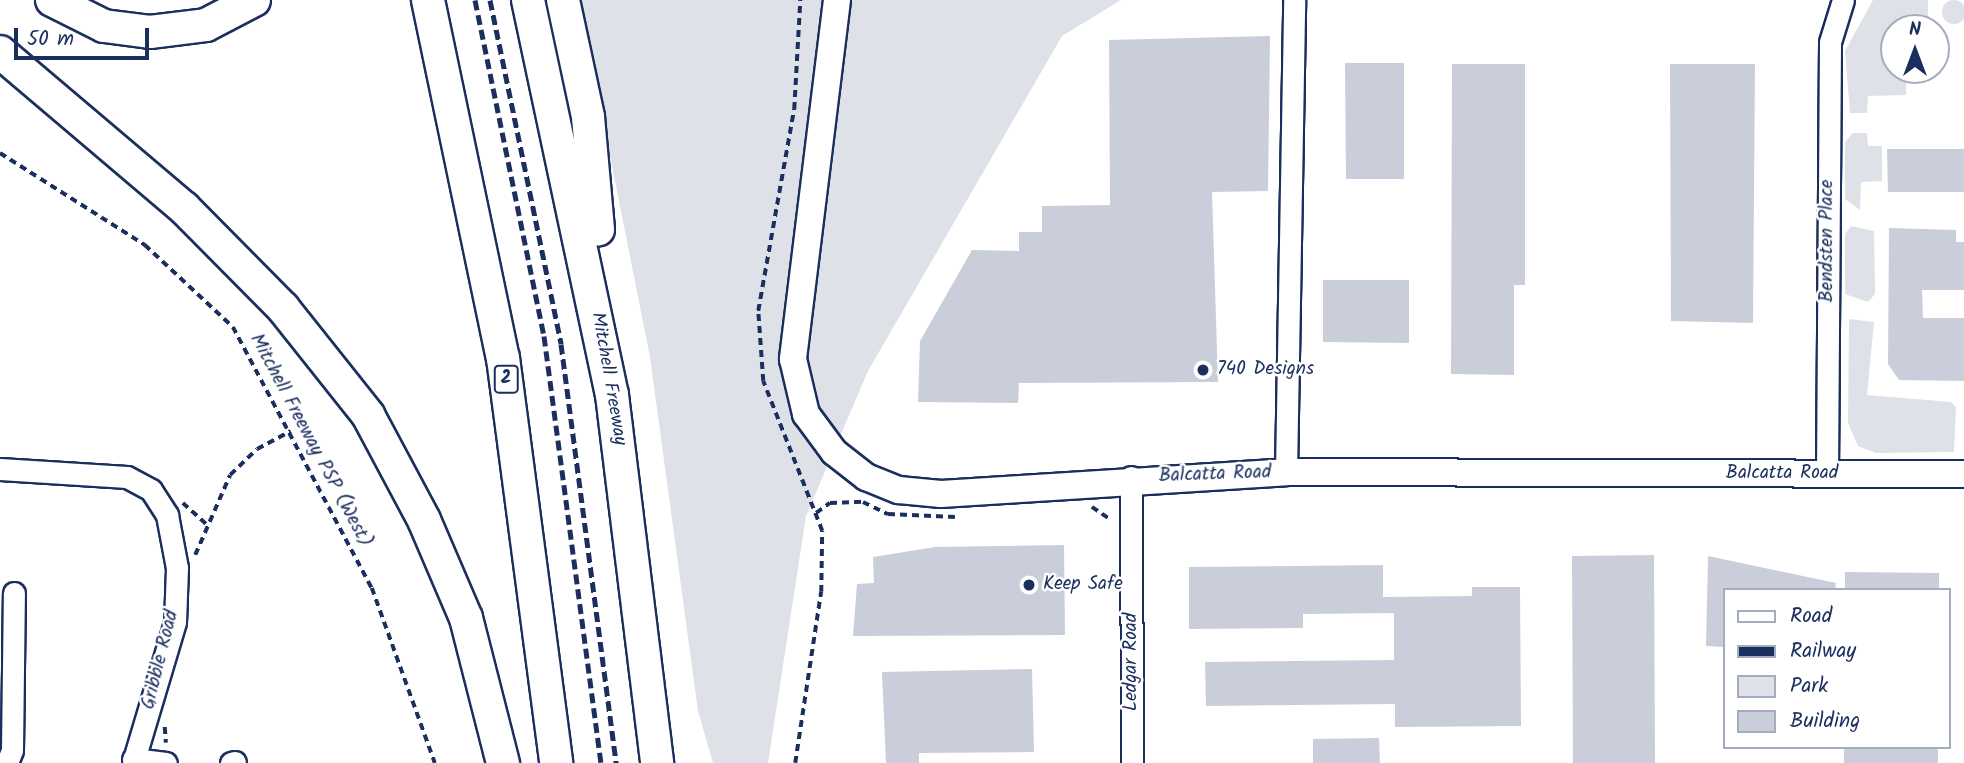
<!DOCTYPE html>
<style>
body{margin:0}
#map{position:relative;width:1964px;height:763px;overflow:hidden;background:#fff;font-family:Kalam,sans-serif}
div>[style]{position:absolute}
.green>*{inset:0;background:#dee1e7}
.round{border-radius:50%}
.building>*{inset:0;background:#caceda}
.path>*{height:3.5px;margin-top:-1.75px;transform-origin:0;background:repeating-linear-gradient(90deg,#1b2f5e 0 7px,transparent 0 12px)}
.roads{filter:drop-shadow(2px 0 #1b2f5e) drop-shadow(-2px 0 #1b2f5e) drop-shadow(0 2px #1b2f5e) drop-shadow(0 -2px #1b2f5e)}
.minor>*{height:21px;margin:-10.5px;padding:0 10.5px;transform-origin:10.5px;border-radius:10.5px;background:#fff}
.major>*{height:26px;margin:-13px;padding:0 13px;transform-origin:13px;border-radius:13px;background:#fff}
.highway>*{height:32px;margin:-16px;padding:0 16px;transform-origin:16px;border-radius:16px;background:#fff}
.rail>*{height:5px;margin-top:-2.5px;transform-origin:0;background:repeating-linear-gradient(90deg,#1b2f5e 0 10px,transparent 0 15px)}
.dots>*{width:19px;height:19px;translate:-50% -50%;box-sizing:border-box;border:4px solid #fff;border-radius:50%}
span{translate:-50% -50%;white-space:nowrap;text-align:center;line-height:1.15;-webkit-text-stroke:5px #fff;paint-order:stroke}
.shield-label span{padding:2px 5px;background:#fff;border:2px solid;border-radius:5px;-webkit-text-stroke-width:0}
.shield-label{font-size:18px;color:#1b2f5e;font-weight:700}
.street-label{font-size:19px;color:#1b2f5e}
.poi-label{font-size:19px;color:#1b2f5e}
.left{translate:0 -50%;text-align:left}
.legend{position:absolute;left:1723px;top:588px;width:228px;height:161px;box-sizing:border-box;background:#fff;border:2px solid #a4acbf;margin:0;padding:9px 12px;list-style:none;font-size:21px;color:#1b2f5e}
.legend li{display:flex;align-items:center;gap:14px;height:35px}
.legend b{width:35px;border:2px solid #a4acbf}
.north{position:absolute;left:1880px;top:14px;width:70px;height:70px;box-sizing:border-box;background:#fff;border:2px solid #a4acbf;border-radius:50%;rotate:0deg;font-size:19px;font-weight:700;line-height:28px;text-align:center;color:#1b2f5e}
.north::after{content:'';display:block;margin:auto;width:24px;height:32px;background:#1b2f5e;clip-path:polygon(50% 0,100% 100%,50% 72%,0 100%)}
.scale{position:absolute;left:14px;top:28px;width:135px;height:32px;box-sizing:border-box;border:4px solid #1b2f5e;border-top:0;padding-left:9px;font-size:21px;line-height:24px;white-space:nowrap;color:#1b2f5e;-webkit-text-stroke:5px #fff;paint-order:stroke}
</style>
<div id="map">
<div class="green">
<div style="clip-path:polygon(579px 0,1121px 0,1062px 36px,868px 371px,806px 516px,768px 763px,713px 763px,698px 711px,650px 357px)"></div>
<div style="clip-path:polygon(1873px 0,1928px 0,1928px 25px,1894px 28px,1894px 70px,1906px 70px,1906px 95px,1868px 96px,1867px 113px,1850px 113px,1845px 51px)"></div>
<div class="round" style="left:1942px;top:0;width:24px;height:24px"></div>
<div style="clip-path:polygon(1853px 133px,1867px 133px,1868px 146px,1882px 146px,1882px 181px,1861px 182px,1860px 210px,1845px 199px,1845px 142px)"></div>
<div style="clip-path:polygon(1851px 226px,1874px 231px,1875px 294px,1868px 302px,1845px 294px,1845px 234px)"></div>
<div style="clip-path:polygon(1849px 319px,1874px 322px,1867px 395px,1951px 402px,1956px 407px,1954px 452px,1876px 453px,1858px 446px,1848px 423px)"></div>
</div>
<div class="building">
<div style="clip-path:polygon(1270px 36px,1268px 191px,1212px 192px,1218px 382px,1019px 383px,1018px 403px,918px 402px,920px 341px,972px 250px,1019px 251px,1019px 232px,1042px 232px,1042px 206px,1110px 205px,1109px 40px)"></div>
<div style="clip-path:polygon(1345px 63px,1404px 63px,1404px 179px,1346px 179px)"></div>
<div style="clip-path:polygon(1452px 64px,1525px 64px,1525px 285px,1514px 285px,1514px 375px,1451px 374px)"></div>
<div style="clip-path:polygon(1670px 64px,1755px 64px,1753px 323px,1671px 321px)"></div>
<div style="clip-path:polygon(1887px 149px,1964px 149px,1964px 192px,1888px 192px)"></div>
<div style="clip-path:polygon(1889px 228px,1956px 230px,1956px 242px,1964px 242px,1964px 290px,1922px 290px,1923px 318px,1964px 318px,1964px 381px,1899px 380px,1888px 364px)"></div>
<div style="clip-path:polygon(1323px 280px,1409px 280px,1409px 343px,1323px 342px)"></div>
<div style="clip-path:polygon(1064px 545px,1065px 635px,853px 636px,857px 584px,874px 583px,873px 557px,935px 547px)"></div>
<div style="clip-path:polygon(1654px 555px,1655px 763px,1573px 763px,1572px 556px)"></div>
<div style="clip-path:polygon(1708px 556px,1836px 583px,1835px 590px,1724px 590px,1724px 647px,1706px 646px)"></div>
<div style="clip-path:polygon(1383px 565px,1383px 597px,1472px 596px,1472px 587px,1520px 587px,1521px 726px,1395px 727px,1395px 704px,1206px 706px,1205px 662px,1394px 660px,1394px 613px,1303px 614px,1303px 628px,1189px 629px,1189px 567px)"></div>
<div style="clip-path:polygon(1845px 572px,1939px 573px,1939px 590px,1845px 590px)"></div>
<div style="clip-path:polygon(1032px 669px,1034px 752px,919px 753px,919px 763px,886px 763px,882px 672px)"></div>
<div style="clip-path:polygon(1379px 738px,1380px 763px,1313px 763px,1313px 739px)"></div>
<div style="clip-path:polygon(1844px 747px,1938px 747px,1938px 763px,1844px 763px)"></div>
</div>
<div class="path">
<div style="left:0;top:153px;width:172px;rotate:32.4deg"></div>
<div style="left:145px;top:245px;width:120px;rotate:43deg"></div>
<div style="left:233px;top:327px;width:296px;rotate:62deg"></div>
<div style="left:372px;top:588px;width:186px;rotate:70.2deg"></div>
<div style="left:183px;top:503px;width:31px;rotate:42deg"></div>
<div style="left:1092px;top:507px;width:23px;rotate:34deg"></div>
<div style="left:816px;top:513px;width:17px;rotate:-36deg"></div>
<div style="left:830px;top:503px;width:33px;rotate:-2deg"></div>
<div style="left:863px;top:502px;width:28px;rotate:26deg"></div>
<div style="left:888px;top:514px;width:67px;rotate:2.6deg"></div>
<div style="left:195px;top:555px;width:87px;rotate:-66.4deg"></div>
<div style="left:230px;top:475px;width:37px;rotate:-44deg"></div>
<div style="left:257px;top:449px;width:38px;rotate:-28deg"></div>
<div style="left:165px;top:727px;width:16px;rotate:86deg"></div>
<div style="left:795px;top:763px;width:173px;rotate:-81.4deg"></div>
<div style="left:821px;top:592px;width:61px;rotate:-89.1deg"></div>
<div style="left:822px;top:531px;width:161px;rotate:-111.5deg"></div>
<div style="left:763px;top:381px;width:70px;rotate:-94.1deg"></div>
<div style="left:758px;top:311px;width:205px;rotate:-79.9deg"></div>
<div style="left:794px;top:109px;width:109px;rotate:-86.8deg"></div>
</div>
<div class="roads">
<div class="minor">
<div style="left:0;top:469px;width:127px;rotate:3.6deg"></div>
<div style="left:127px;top:477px;width:27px;rotate:28deg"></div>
<div style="left:151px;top:490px;width:30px;rotate:57deg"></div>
<div style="left:167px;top:515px;width:54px;rotate:79.3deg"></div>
<div style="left:177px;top:568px;width:54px;rotate:92.1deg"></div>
<div style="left:175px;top:622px;width:147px;rotate:106.6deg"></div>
<div style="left:1286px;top:472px;width:472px;rotate:-89deg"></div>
<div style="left:1827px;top:474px;width:432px;rotate:-89.6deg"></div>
<div style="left:1830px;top:42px;width:44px;rotate:-72.8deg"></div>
<div style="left:1131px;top:477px;width:286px;rotate:89.8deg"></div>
<div style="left:133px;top:759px;width:33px;rotate:7deg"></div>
<div style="left:7px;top:763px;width:14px;rotate:-69deg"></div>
<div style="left:12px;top:750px;width:157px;rotate:-89.3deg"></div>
<div style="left:231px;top:763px;width:4px;rotate:-14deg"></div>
</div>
<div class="major">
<div style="left:837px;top:0;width:362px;rotate:97deg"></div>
<div style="left:793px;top:359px;width:57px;rotate:76.7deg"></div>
<div style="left:806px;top:414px;width:47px;rotate:53.6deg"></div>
<div style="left:834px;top:452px;width:41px;rotate:38deg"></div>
<div style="left:866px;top:477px;width:35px;rotate:22deg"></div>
<div style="left:899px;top:490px;width:42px;rotate:5.4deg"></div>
<div style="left:941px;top:494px;width:346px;rotate:-3.6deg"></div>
<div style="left:1286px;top:472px;width:678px;rotate:0.17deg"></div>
</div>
<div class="highway">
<div style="left:52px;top:0;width:58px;rotate:26.6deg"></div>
<div style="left:104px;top:26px;width:46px;rotate:7.4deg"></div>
<div style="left:150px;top:32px;width:56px;rotate:-7.1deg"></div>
<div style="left:206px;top:25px;width:54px;rotate:-27.5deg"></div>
<div style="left:428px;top:0;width:366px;rotate:78.2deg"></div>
<div style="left:503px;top:358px;width:408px;rotate:82.5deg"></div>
<div style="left:528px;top:0;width:404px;rotate:78deg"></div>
<div style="left:612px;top:395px;width:371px;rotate:83deg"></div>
<div style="left:563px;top:0;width:120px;rotate:77.9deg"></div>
<div style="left:588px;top:117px;width:113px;rotate:84.9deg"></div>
<div style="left:0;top:52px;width:241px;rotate:40.3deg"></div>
<div style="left:184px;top:208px;width:141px;rotate:45.3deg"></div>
<div style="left:283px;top:308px;width:137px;rotate:51.5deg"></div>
<div style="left:368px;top:415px;width:119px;rotate:61.9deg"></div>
<div style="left:424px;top:520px;width:107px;rotate:66.8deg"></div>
<div style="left:466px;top:618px;width:150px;rotate:75.7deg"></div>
</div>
</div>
<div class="rail">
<div style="left:475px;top:0;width:343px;rotate:78.4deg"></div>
<div style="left:544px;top:336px;width:431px;rotate:82.4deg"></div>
<div style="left:490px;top:0;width:351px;rotate:78.3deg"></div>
<div style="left:561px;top:344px;width:423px;rotate:82.5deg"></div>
</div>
<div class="dots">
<div style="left:1203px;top:370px;background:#1b2f5e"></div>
<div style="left:1029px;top:585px;background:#1b2f5e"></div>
</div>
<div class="shield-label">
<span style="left:506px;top:379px">2</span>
</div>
<div class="street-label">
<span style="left:1828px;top:241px;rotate:-90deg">Bendsten Place</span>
<span style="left:608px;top:379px;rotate:80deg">Mitchell Freeway</span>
<span style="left:310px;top:441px;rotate:62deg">Mitchell Freeway PSP (West)</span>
<span style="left:1782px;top:474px">Balcatta Road</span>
<span style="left:1215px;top:475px;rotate:-2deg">Balcatta Road</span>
<span style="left:161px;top:660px;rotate:-76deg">Gribble Road</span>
<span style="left:1132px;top:662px;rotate:-90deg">Ledgar Road</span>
</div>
<div class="poi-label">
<span class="left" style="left:1217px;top:370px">740 Designs</span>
<span class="left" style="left:1043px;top:585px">Keep Safe</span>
</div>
<ul class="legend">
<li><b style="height:9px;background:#fff"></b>Road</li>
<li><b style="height:9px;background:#1b2f5e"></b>Railway</li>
<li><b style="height:19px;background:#dee1e7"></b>Park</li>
<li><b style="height:19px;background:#caceda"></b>Building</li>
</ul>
<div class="north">N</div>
<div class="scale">50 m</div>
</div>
